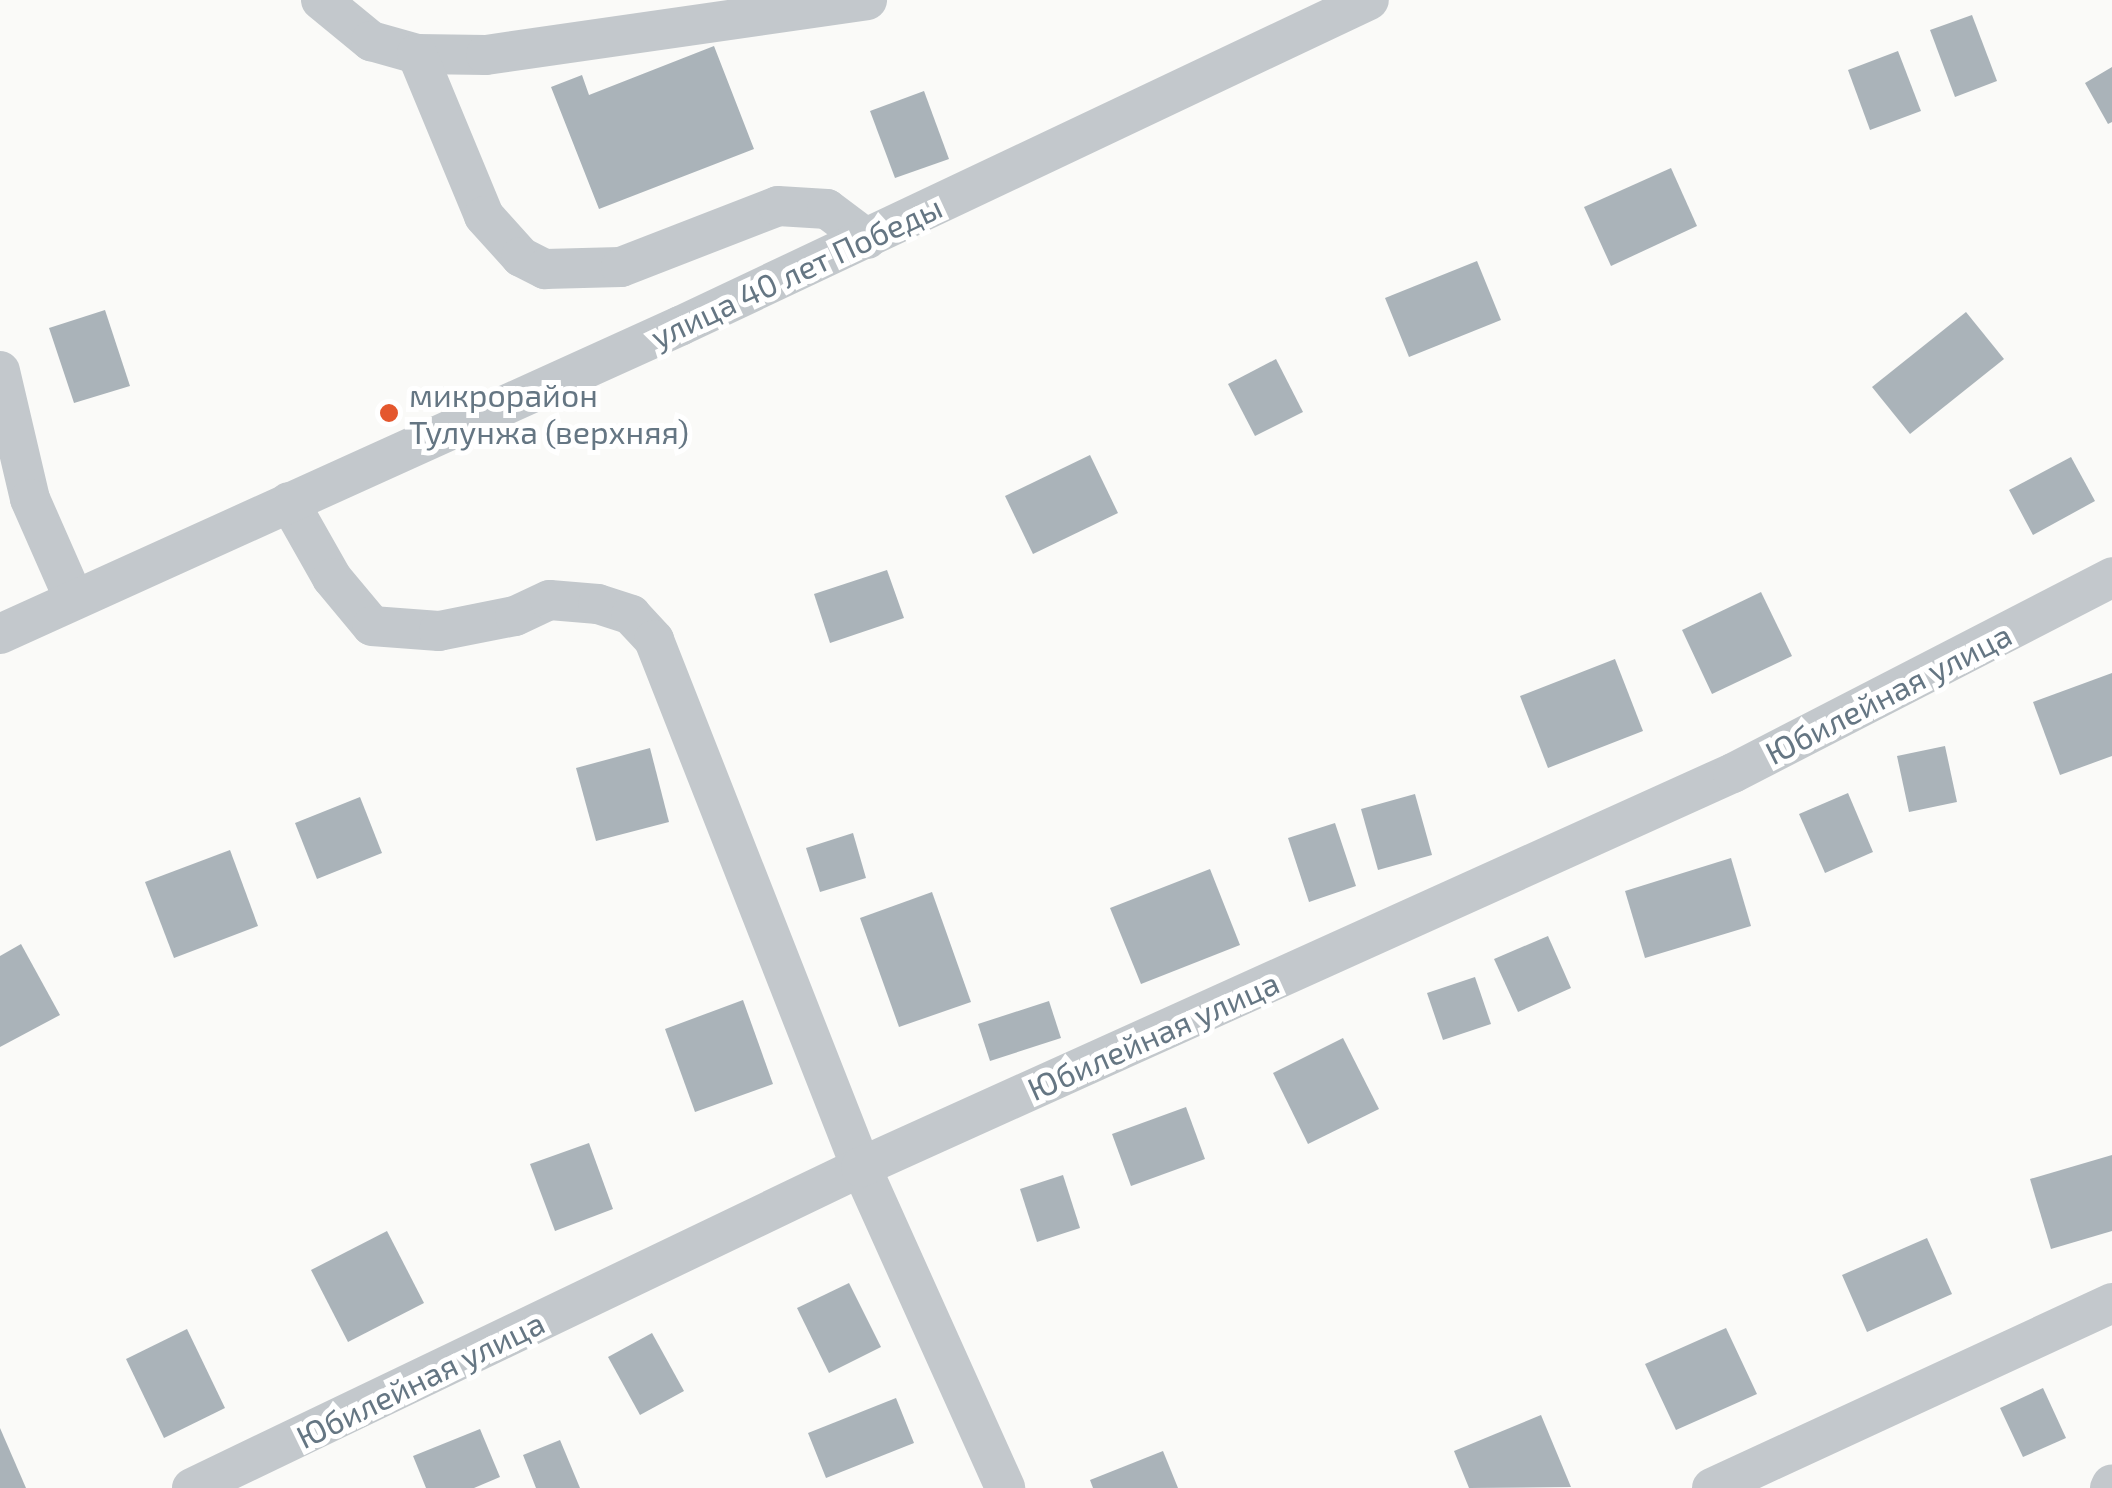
<!DOCTYPE html>
<meta charset="utf-8">
<style>
body{margin:0}
#map{position:relative;width:2112px;height:1488px;overflow:hidden;background:#fafaf8;font-family:"Exo 2",sans-serif}
div>[style]{position:absolute}
.building>*{inset:0;background:#aab3b9}
.minor>*{height:40px;margin:-20px;padding:0 20px;transform-origin:20px;border-radius:20px;background:#c3c8cc}
.dots>*{width:28px;height:28px;translate:-50% -50%;box-sizing:border-box;border:5px solid #fff;border-radius:50%}
span{translate:-50% -50%;white-space:nowrap;text-align:center;line-height:1.15;-webkit-text-stroke:10px #fff;paint-order:stroke}
.street-label{font-size:32px;color:#657683}
.poi-label{font-size:32px;color:#657683}
.left{translate:0 -50%;text-align:left}
</style>
<div id="map">
<div class="building">
<div style="clip-path:polygon(1972px 15px,1997px 81px,1955px 97px,1930px 30px)"></div>
<div style="clip-path:polygon(714px 46px,754px 149px,599px 209px,551px 87px,582px 75px,589px 95px)"></div>
<div style="clip-path:polygon(1898px 51px,1921px 111px,1870px 130px,1848px 70px)"></div>
<div style="clip-path:polygon(2112px 67px,2112px 122px,2108px 124px,2085px 83px)"></div>
<div style="clip-path:polygon(924px 91px,949px 159px,895px 178px,870px 111px)"></div>
<div style="clip-path:polygon(1671px 168px,1697px 226px,1611px 266px,1584px 207px)"></div>
<div style="clip-path:polygon(1477px 261px,1501px 320px,1409px 357px,1385px 298px)"></div>
<div style="clip-path:polygon(105px 310px,130px 386px,74px 403px,49px 328px)"></div>
<div style="clip-path:polygon(1966px 312px,2004px 359px,1910px 434px,1872px 387px)"></div>
<div style="clip-path:polygon(1276px 359px,1303px 412px,1255px 436px,1228px 384px)"></div>
<div style="clip-path:polygon(1090px 455px,1118px 513px,1033px 554px,1005px 496px)"></div>
<div style="clip-path:polygon(2071px 457px,2095px 501px,2033px 535px,2009px 490px)"></div>
<div style="clip-path:polygon(887px 570px,904px 618px,830px 643px,814px 594px)"></div>
<div style="clip-path:polygon(1761px 592px,1792px 656px,1712px 694px,1682px 630px)"></div>
<div style="clip-path:polygon(1615px 659px,1643px 731px,1548px 768px,1520px 696px)"></div>
<div style="clip-path:polygon(2112px 673px,2112px 756px,2060px 775px,2033px 702px)"></div>
<div style="clip-path:polygon(1945px 746px,1957px 802px,1909px 812px,1897px 756px)"></div>
<div style="clip-path:polygon(650px 748px,669px 822px,596px 841px,576px 768px)"></div>
<div style="clip-path:polygon(1848px 793px,1873px 852px,1825px 873px,1799px 814px)"></div>
<div style="clip-path:polygon(1415px 794px,1432px 855px,1378px 870px,1361px 809px)"></div>
<div style="clip-path:polygon(360px 797px,382px 853px,317px 879px,295px 823px)"></div>
<div style="clip-path:polygon(1335px 823px,1356px 886px,1309px 902px,1288px 838px)"></div>
<div style="clip-path:polygon(853px 833px,866px 878px,820px 892px,806px 848px)"></div>
<div style="clip-path:polygon(230px 850px,258px 926px,174px 958px,145px 882px)"></div>
<div style="clip-path:polygon(1731px 858px,1751px 926px,1645px 958px,1625px 891px)"></div>
<div style="clip-path:polygon(1210px 869px,1240px 945px,1141px 984px,1110px 908px)"></div>
<div style="clip-path:polygon(932px 892px,971px 1002px,899px 1027px,860px 918px)"></div>
<div style="clip-path:polygon(1548px 936px,1571px 988px,1518px 1012px,1494px 959px)"></div>
<div style="clip-path:polygon(21px 944px,60px 1015px,0 1047px,0 956px)"></div>
<div style="clip-path:polygon(1475px 977px,1491px 1024px,1443px 1040px,1427px 993px)"></div>
<div style="clip-path:polygon(743px 1000px,773px 1084px,695px 1112px,665px 1029px)"></div>
<div style="clip-path:polygon(1049px 1001px,1061px 1038px,990px 1061px,978px 1024px)"></div>
<div style="clip-path:polygon(1343px 1038px,1379px 1109px,1308px 1144px,1273px 1073px)"></div>
<div style="clip-path:polygon(1186px 1107px,1205px 1159px,1131px 1186px,1112px 1134px)"></div>
<div style="clip-path:polygon(589px 1143px,613px 1209px,555px 1231px,530px 1164px)"></div>
<div style="clip-path:polygon(2112px 1155px,2112px 1231px,2051px 1249px,2030px 1179px)"></div>
<div style="clip-path:polygon(1063px 1175px,1080px 1228px,1037px 1242px,1020px 1189px)"></div>
<div style="clip-path:polygon(387px 1231px,424px 1303px,348px 1342px,311px 1270px)"></div>
<div style="clip-path:polygon(1927px 1238px,1952px 1294px,1867px 1332px,1842px 1275px)"></div>
<div style="clip-path:polygon(849px 1283px,881px 1347px,829px 1373px,797px 1308px)"></div>
<div style="clip-path:polygon(1726px 1328px,1757px 1394px,1676px 1430px,1645px 1364px)"></div>
<div style="clip-path:polygon(187px 1329px,225px 1408px,164px 1438px,126px 1359px)"></div>
<div style="clip-path:polygon(652px 1333px,684px 1391px,640px 1415px,608px 1357px)"></div>
<div style="clip-path:polygon(2043px 1388px,2066px 1438px,2023px 1457px,2000px 1408px)"></div>
<div style="clip-path:polygon(896px 1398px,914px 1443px,826px 1478px,808px 1433px)"></div>
<div style="clip-path:polygon(1541px 1415px,1571px 1487px,1469px 1488px,1454px 1451px)"></div>
<div style="clip-path:polygon(0 1428px,26px 1488px,0 1488px)"></div>
<div style="clip-path:polygon(480px 1429px,500px 1477px,474px 1488px,426px 1488px,413px 1456px)"></div>
<div style="clip-path:polygon(560px 1440px,580px 1488px,536px 1488px,523px 1455px)"></div>
<div style="clip-path:polygon(1163px 1451px,1178px 1488px,1093px 1488px,1090px 1480px)"></div>
</div>
<div class="minor">
<div style="left:321px;top:0;width:65px;rotate:39.4deg"></div>
<div style="left:371px;top:41px;width:48px;rotate:15.8deg"></div>
<div style="left:417px;top:54px;width:69px;rotate:0.8deg"></div>
<div style="left:486px;top:55px;width:385px;rotate:-8.2deg"></div>
<div style="left:417px;top:54px;width:175px;rotate:67.5deg"></div>
<div style="left:484px;top:216px;width:55px;rotate:47.9deg"></div>
<div style="left:521px;top:257px;width:27px;rotate:27deg"></div>
<div style="left:545px;top:269px;width:76px;rotate:-1.5deg"></div>
<div style="left:621px;top:267px;width:168px;rotate:-21.2deg"></div>
<div style="left:778px;top:206px;width:49px;rotate:3.5deg"></div>
<div style="left:827px;top:209px;width:50px;rotate:36.9deg"></div>
<div style="left:0;top:371px;width:131px;rotate:76.8deg"></div>
<div style="left:30px;top:499px;width:109px;rotate:66.3deg"></div>
<div style="left:289px;top:502px;width:87px;rotate:60.5deg"></div>
<div style="left:332px;top:578px;width:62px;rotate:50.2deg"></div>
<div style="left:372px;top:626px;width:67px;rotate:4.3deg"></div>
<div style="left:439px;top:631px;width:77px;rotate:-11.2deg"></div>
<div style="left:515px;top:616px;width:38px;rotate:-25deg"></div>
<div style="left:550px;top:600px;width:48px;rotate:4.8deg"></div>
<div style="left:598px;top:604px;width:35px;rotate:18deg"></div>
<div style="left:631px;top:615px;width:34px;rotate:47deg"></div>
<div style="left:654px;top:640px;width:566px;rotate:68.56deg"></div>
<div style="left:861px;top:1167px;width:352px;rotate:65.8deg"></div>
<div style="left:0;top:634px;width:747px;rotate:-24.37deg"></div>
<div style="left:680px;top:326px;width:762px;rotate:-25.32deg"></div>
<div style="left:192px;top:1488px;width:742px;rotate:-25.63deg"></div>
<div style="left:861px;top:1167px;width:957px;rotate:-24.32deg"></div>
<div style="left:1733px;top:773px;width:427px;rotate:-27.3deg"></div>
<div style="left:1712px;top:1488px;width:441px;rotate:-24.8deg"></div>
<div style="left:2110px;top:1488px;width:4px;rotate:-63deg"></div>
</div>
<div class="dots">
<div style="left:389px;top:413px;background:#e4572e"></div>
</div>
<div class="street-label">
<span style="left:796px;top:271px;rotate:-25deg">улица 40 лет Победы</span>
<span style="left:1888px;top:693px;rotate:-27deg">Юбилейная улица</span>
<span style="left:1153px;top:1035px;rotate:-24deg">Юбилейная улица</span>
<span style="left:420px;top:1379px;rotate:-26deg">Юбилейная улица</span>
</div>
<div class="poi-label">
<span class="left" style="left:409px;top:413px">микрорайон<br>Тулунжа (верхняя)</span>
</div>
</div>
